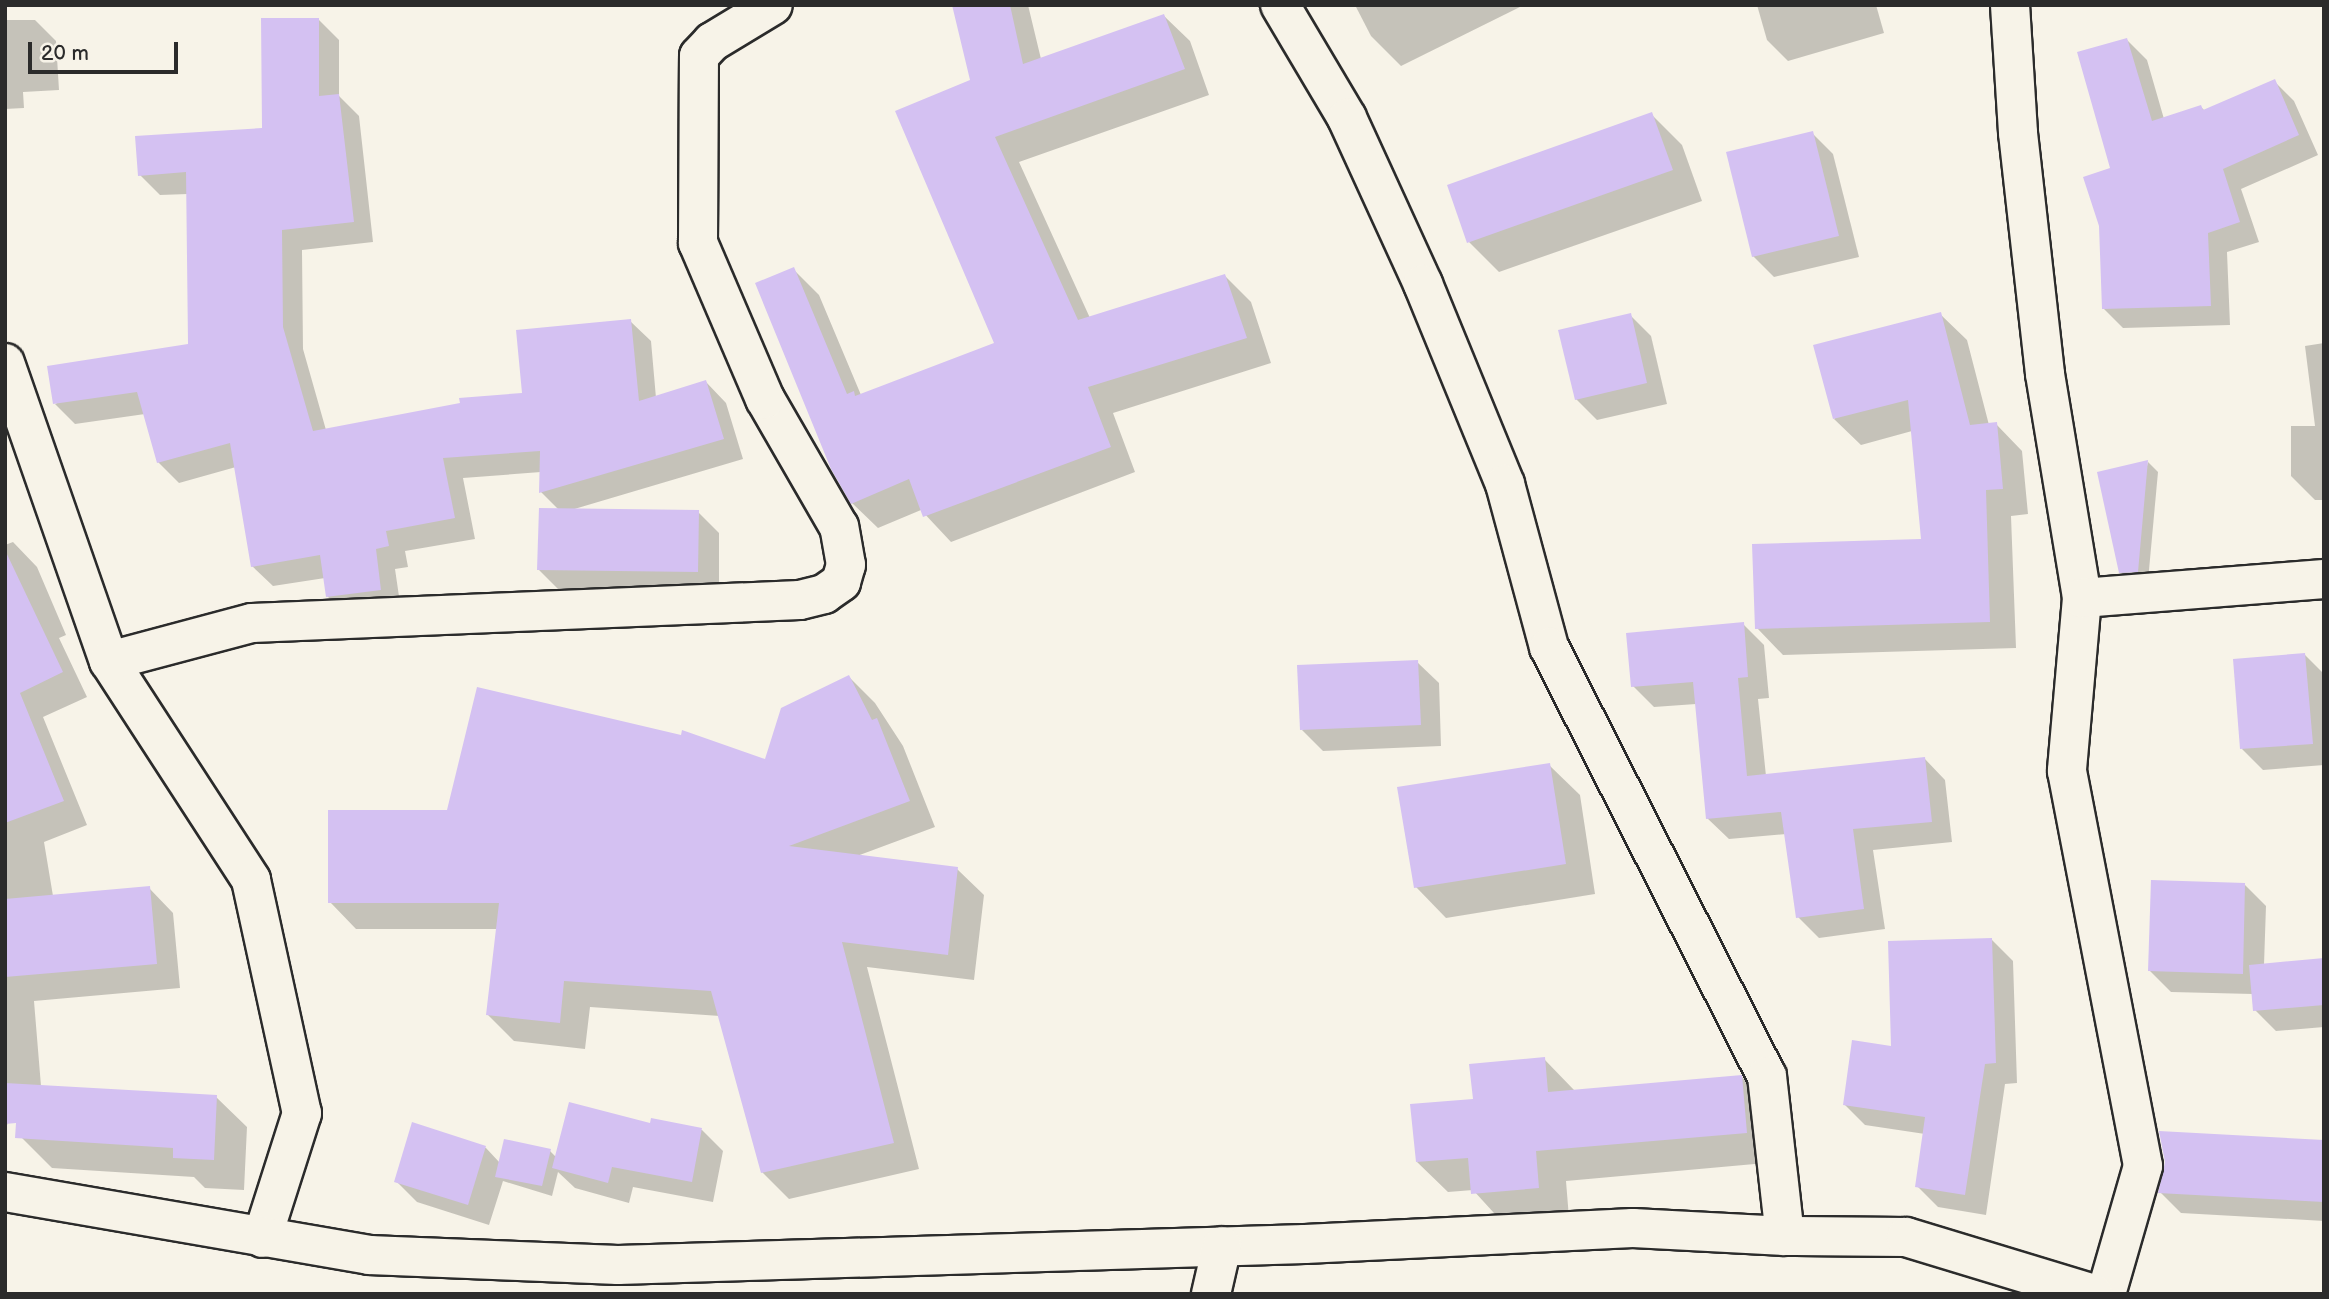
<!DOCTYPE html>
<style>
body{margin:0}
#map{position:relative;width:2329px;height:1299px;overflow:hidden;background:#f7f3e8;font-family:"Balsamiq Sans",sans-serif}
div>[style]{position:absolute}
.shadow>*{inset:0;background:#0003}
.building>*{inset:0;background:#d4c1f2}
.roads{filter:drop-shadow(2px 0 #2b2b2b) drop-shadow(-2px 0 #2b2b2b) drop-shadow(0 2px #2b2b2b) drop-shadow(0 -2px #2b2b2b)}
.minor>*{height:38px;margin:-19px;padding:0 19px;transform-origin:19px;border-radius:19px;background:#f7f3e8}
span{translate:-50% -50%;white-space:nowrap;text-align:center;line-height:1.15;-webkit-text-stroke:5px #f7f3e8;paint-order:stroke}
.frame{position:absolute;inset:0;border:7px solid #2b2b2b;pointer-events:none}
.scale{position:absolute;left:28px;top:42px;width:150px;height:32px;box-sizing:border-box;border:4px solid #2b2b2b;border-top:0;padding-left:9px;font-size:21px;line-height:24px;white-space:nowrap;color:#2b2b2b;-webkit-text-stroke:5px #f7f3e8;paint-order:stroke}
</style>
<div id="map">
<div class="shadow">
<div style="clip-path:polygon(954px 5px,1028px 5px,1041px 59px,1164px 16px,1190px 41px,1209px 95px,1019px 162px,1090px 318px,1225px 276px,1251px 302px,1271px 363px,1113px 413px,1135px 472px,951px 542px,921px 510px,878px 528px,852px 503px,793px 269px,819px 295px,861px 395px,996px 344px,972px 81px)"></div>
<div style="clip-path:polygon(1355px 5px,1524px 5px,1401px 66px,1371px 36px)"></div>
<div style="clip-path:polygon(1757px 5px,1876px 5px,1884px 33px,1788px 61px,1767px 40px)"></div>
<div style="clip-path:polygon(318px 19px,339px 40px,339px 96px,359px 116px,373px 242px,302px 250px,303px 349px,326px 430px,524px 394px,630px 321px,651px 341px,656px 398px,706px 382px,726px 403px,743px 459px,571px 510px,698px 512px,719px 533px,719px 593px,560px 591px,539px 570px,559px 510px,541px 492px,541px 472px,463px 478px,475px 539px,405px 551px,408px 567px,395px 569px,401px 610px,348px 616px,327px 596px,325px 578px,273px 586px,252px 566px,236px 467px,179px 483px,158px 462px,145px 414px,75px 424px,55px 404px,190px 345px,188px 194px,160px 195px,140px 175px,264px 129px)"></div>
<div style="clip-path:polygon(5px 20px,35px 20px,56px 41px,59px 90px,23px 92px,24px 108px,5px 109px)"></div>
<div style="clip-path:polygon(2127px 40px,2147px 60px,2164px 119px,2201px 107px,2205px 111px,2274px 81px,2294px 101px,2318px 155px,2241px 189px,2259px 242px,2227px 252px,2230px 325px,2123px 328px,2103px 308px)"></div>
<div style="clip-path:polygon(1651px 114px,1682px 145px,1702px 201px,1499px 272px,1469px 242px)"></div>
<div style="clip-path:polygon(1812px 133px,1833px 154px,1859px 257px,1774px 277px,1753px 256px)"></div>
<div style="clip-path:polygon(1940px 314px,1967px 340px,1989px 425px,1996px 424px,2022px 451px,2028px 514px,2011px 516px,2016px 648px,1783px 655px,1757px 628px,1923px 540px,1912px 431px,1861px 445px,1834px 419px)"></div>
<div style="clip-path:polygon(1630px 315px,1651px 336px,1667px 404px,1597px 420px,1576px 399px)"></div>
<div style="clip-path:polygon(2324px 343px,2324px 500px,2315px 500px,2291px 476px,2291px 426px,2315px 426px,2305px 346px)"></div>
<div style="clip-path:polygon(2148px 462px,2158px 472px,2148px 581px,2131px 583px,2121px 572px)"></div>
<div style="clip-path:polygon(13px 542px,37px 567px,66px 635px,59px 638px,87px 697px,43px 717px,87px 825px,44px 842px,53px 896px,149px 888px,173px 913px,180px 988px,34px 1001px,41px 1086px,216px 1097px,247px 1127px,244px 1190px,205px 1188px,194px 1177px,52px 1168px,22px 1138px,13px 1105px,5px 1132px,5px 545px)"></div>
<div style="clip-path:polygon(1743px 624px,1764px 645px,1769px 698px,1758px 699px,1766px 776px,1924px 758px,1945px 780px,1952px 842px,1873px 850px,1885px 929px,1819px 938px,1798px 917px,1786px 834px,1729px 839px,1707px 818px,1696px 704px,1654px 707px,1633px 686px)"></div>
<div style="clip-path:polygon(2305px 655px,2324px 674px,2324px 765px,2263px 770px,2242px 749px)"></div>
<div style="clip-path:polygon(1417px 662px,1439px 683px,1441px 746px,1323px 751px,1302px 730px)"></div>
<div style="clip-path:polygon(849px 677px,875px 703px,903px 746px,935px 827px,857px 856px,957px 869px,984px 895px,974px 980px,867px 967px,919px 1169px,789px 1199px,762px 1172px,720px 1016px,590px 1007px,585px 1049px,514px 1041px,488px 1015px,498px 929px,356px 929px,330px 902px,448px 811px,766px 762px)"></div>
<div style="clip-path:polygon(1549px 765px,1580px 795px,1595px 894px,1446px 918px,1416px 887px)"></div>
<div style="clip-path:polygon(2245px 885px,2266px 906px,2264px 965px,2324px 960px,2324px 1027px,2276px 1031px,2255px 1010px,2253px 994px,2171px 992px,2150px 971px)"></div>
<div style="clip-path:polygon(1992px 940px,2013px 961px,2017px 1083px,2005px 1084px,1986px 1215px,1938px 1207px,1917px 1186px,1925px 1134px,1865px 1125px,1844px 1104px)"></div>
<div style="clip-path:polygon(1544px 1059px,1575px 1091px,1741px 1076px,1771px 1107px,1777px 1162px,1566px 1181px,1569px 1218px,1504px 1224px,1473px 1190px,1448px 1192px,1417px 1162px,1475px 1100px)"></div>
<div style="clip-path:polygon(413px 1125px,486px 1148px,500px 1163px,550px 1151px,556px 1157px,651px 1126px,702px 1130px,723px 1151px,713px 1202px,633px 1187px,629px 1203px,575px 1188px,558px 1172px,552px 1196px,503px 1181px,489px 1225px,417px 1202px,396px 1181px)"></div>
<div style="clip-path:polygon(2324px 1142px,2324px 1221px,2181px 1213px,2160px 1192px)"></div>
</div>
<div class="building">
<div style="clip-path:polygon(952px 5px,1010px 5px,1023px 64px,1164px 14px,1185px 69px,995px 137px,1078px 320px,1225px 274px,1247px 338px,1088px 387px,1111px 447px,923px 517px,909px 479px,851px 504px,831px 469px,755px 283px,794px 267px,847px 394px,854px 391px,855px 396px,994px 343px,895px 111px,970px 80px)"></div>
<div style="clip-path:polygon(261px 18px,319px 18px,319px 96px,339px 94px,354px 222px,282px 230px,283px 327px,313px 431px,460px 403px,459px 398px,522px 393px,516px 330px,631px 319px,639px 401px,706px 380px,724px 439px,539px 493px,540px 451px,443px 458px,455px 518px,386px 531px,389px 546px,376px 549px,381px 590px,326px 597px,320px 555px,251px 567px,230px 443px,157px 463px,137px 392px,53px 404px,47px 366px,188px 344px,186px 172px,138px 176px,135px 136px,262px 128px)"></div>
<div style="clip-path:polygon(2127px 38px,2152px 121px,2201px 105px,2203px 110px,2275px 79px,2299px 135px,2223px 169px,2240px 222px,2208px 233px,2211px 306px,2102px 309px,2099px 226px,2083px 177px,2110px 168px,2077px 52px)"></div>
<div style="clip-path:polygon(1652px 112px,1673px 170px,1467px 243px,1447px 185px)"></div>
<div style="clip-path:polygon(1813px 131px,1839px 236px,1752px 257px,1726px 152px)"></div>
<div style="clip-path:polygon(1941px 312px,1970px 425px,1997px 422px,2003px 489px,1986px 490px,1990px 622px,1755px 629px,1752px 544px,1921px 539px,1908px 400px,1833px 419px,1813px 345px)"></div>
<div style="clip-path:polygon(1631px 313px,1647px 383px,1575px 400px,1558px 330px)"></div>
<div style="clip-path:polygon(2148px 460px,2138px 572px,2119px 573px,2097px 472px)"></div>
<div style="clip-path:polygon(539px 508px,699px 510px,698px 572px,537px 570px)"></div>
<div style="clip-path:polygon(5px 550px,63px 672px,20px 693px,64px 801px,5px 823px)"></div>
<div style="clip-path:polygon(1744px 622px,1748px 677px,1738px 678px,1747px 776px,1925px 757px,1932px 822px,1853px 829px,1864px 909px,1796px 918px,1781px 812px,1706px 819px,1693px 682px,1631px 687px,1626px 633px)"></div>
<div style="clip-path:polygon(2305px 653px,2313px 744px,2240px 749px,2233px 659px)"></div>
<div style="clip-path:polygon(1418px 660px,1421px 725px,1300px 730px,1297px 665px)"></div>
<div style="clip-path:polygon(849px 675px,872px 720px,877px 718px,910px 801px,789px 846px,958px 867px,948px 955px,842px 942px,894px 1143px,761px 1173px,711px 991px,564px 981px,560px 1023px,486px 1015px,499px 903px,328px 903px,328px 810px,447px 810px,477px 687px,681px 735px,682px 730px,765px 759px,781px 708px)"></div>
<div style="clip-path:polygon(1550px 763px,1566px 864px,1414px 888px,1397px 787px)"></div>
<div style="clip-path:polygon(2151px 880px,2245px 883px,2243px 974px,2148px 971px)"></div>
<div style="clip-path:polygon(150px 886px,157px 964px,5px 977px,5px 899px)"></div>
<div style="clip-path:polygon(1992px 938px,1996px 1063px,1985px 1064px,1965px 1195px,1915px 1187px,1925px 1117px,1843px 1105px,1852px 1040px,1891px 1046px,1888px 941px)"></div>
<div style="clip-path:polygon(2324px 958px,2324px 1005px,2253px 1011px,2249px 965px)"></div>
<div style="clip-path:polygon(1545px 1057px,1548px 1092px,1742px 1075px,1747px 1133px,1536px 1151px,1539px 1188px,1471px 1194px,1468px 1158px,1416px 1162px,1410px 1104px,1473px 1099px,1469px 1064px)"></div>
<div style="clip-path:polygon(5px 1083px,217px 1095px,214px 1160px,173px 1158px,173px 1148px,15px 1138px,16px 1123px,5px 1124px)"></div>
<div style="clip-path:polygon(569px 1102px,650px 1123px,651px 1118px,702px 1128px,692px 1182px,612px 1167px,608px 1183px,552px 1168px)"></div>
<div style="clip-path:polygon(412px 1122px,486px 1146px,468px 1205px,394px 1182px)"></div>
<div style="clip-path:polygon(2159px 1131px,2324px 1140px,2324px 1202px,2158px 1193px,2165px 1162px)"></div>
<div style="clip-path:polygon(504px 1139px,551px 1149px,542px 1186px,495px 1177px)"></div>
</div>
<div class="roads">
<div class="minor">
<div style="left:1280px;top:5px;width:131px;rotate:59.3deg"></div>
<div style="left:1347px;top:118px;width:183px;rotate:65.4deg"></div>
<div style="left:1423px;top:284px;width:216px;rotate:67.7deg"></div>
<div style="left:1505px;top:484px;width:169px;rotate:74.9deg"></div>
<div style="left:1549px;top:647px;width:481px;rotate:63.1deg"></div>
<div style="left:1767px;top:1076px;width:161px;rotate:83.6deg"></div>
<div style="left:2010px;top:5px;width:128px;rotate:86.4deg"></div>
<div style="left:2018px;top:133px;width:243px;rotate:83.6deg"></div>
<div style="left:2045px;top:374px;width:227px;rotate:80.6deg"></div>
<div style="left:2082px;top:598px;width:174px;rotate:95deg"></div>
<div style="left:2067px;top:771px;width:402px;rotate:79.1deg"></div>
<div style="left:2143px;top:1166px;width:133px;rotate:106.1deg"></div>
<div style="left:5px;top:363px;width:316px;rotate:70.8deg"></div>
<div style="left:109px;top:661px;width:261px;rotate:57deg"></div>
<div style="left:251px;top:880px;width:239px;rotate:77.7deg"></div>
<div style="left:302px;top:1113px;width:131px;rotate:107.7deg"></div>
<div style="left:2082px;top:598px;width:243px;rotate:-4.5deg"></div>
<div style="left:109px;top:661px;width:148px;rotate:-14.9deg"></div>
<div style="left:252px;top:623px;width:548px;rotate:-2.4deg"></div>
<div style="left:800px;top:600px;width:25px;rotate:-14deg"></div>
<div style="left:824px;top:594px;width:21px;rotate:-35deg"></div>
<div style="left:841px;top:582px;width:18px;rotate:-74deg"></div>
<div style="left:846px;top:565px;width:39px;rotate:-100deg"></div>
<div style="left:839px;top:527px;width:148px;rotate:-120deg"></div>
<div style="left:765px;top:399px;width:170px;rotate:-113.2deg"></div>
<div style="left:698px;top:243px;width:187px;rotate:-89.7deg"></div>
<div style="left:699px;top:56px;width:19px;rotate:-47deg"></div>
<div style="left:712px;top:42px;width:71px;rotate:-31.2deg"></div>
<div style="left:5px;top:1192px;width:369px;rotate:9.8deg"></div>
<div style="left:369px;top:1255px;width:249px;rotate:2.3deg"></div>
<div style="left:618px;top:1265px;width:687px;rotate:-1.75deg"></div>
<div style="left:1305px;top:1244px;width:328px;rotate:-2.8deg"></div>
<div style="left:1633px;top:1228px;width:152px;rotate:3deg"></div>
<div style="left:1785px;top:1236px;width:121px;rotate:0.5deg"></div>
<div style="left:1906px;top:1237px;width:196px;rotate:16.9deg"></div>
<div style="left:1211px;top:1294px;width:49px;rotate:-77.1deg"></div>
</div>
</div>
<div class="frame"></div>
<div class="scale">20 m</div>
</div>
